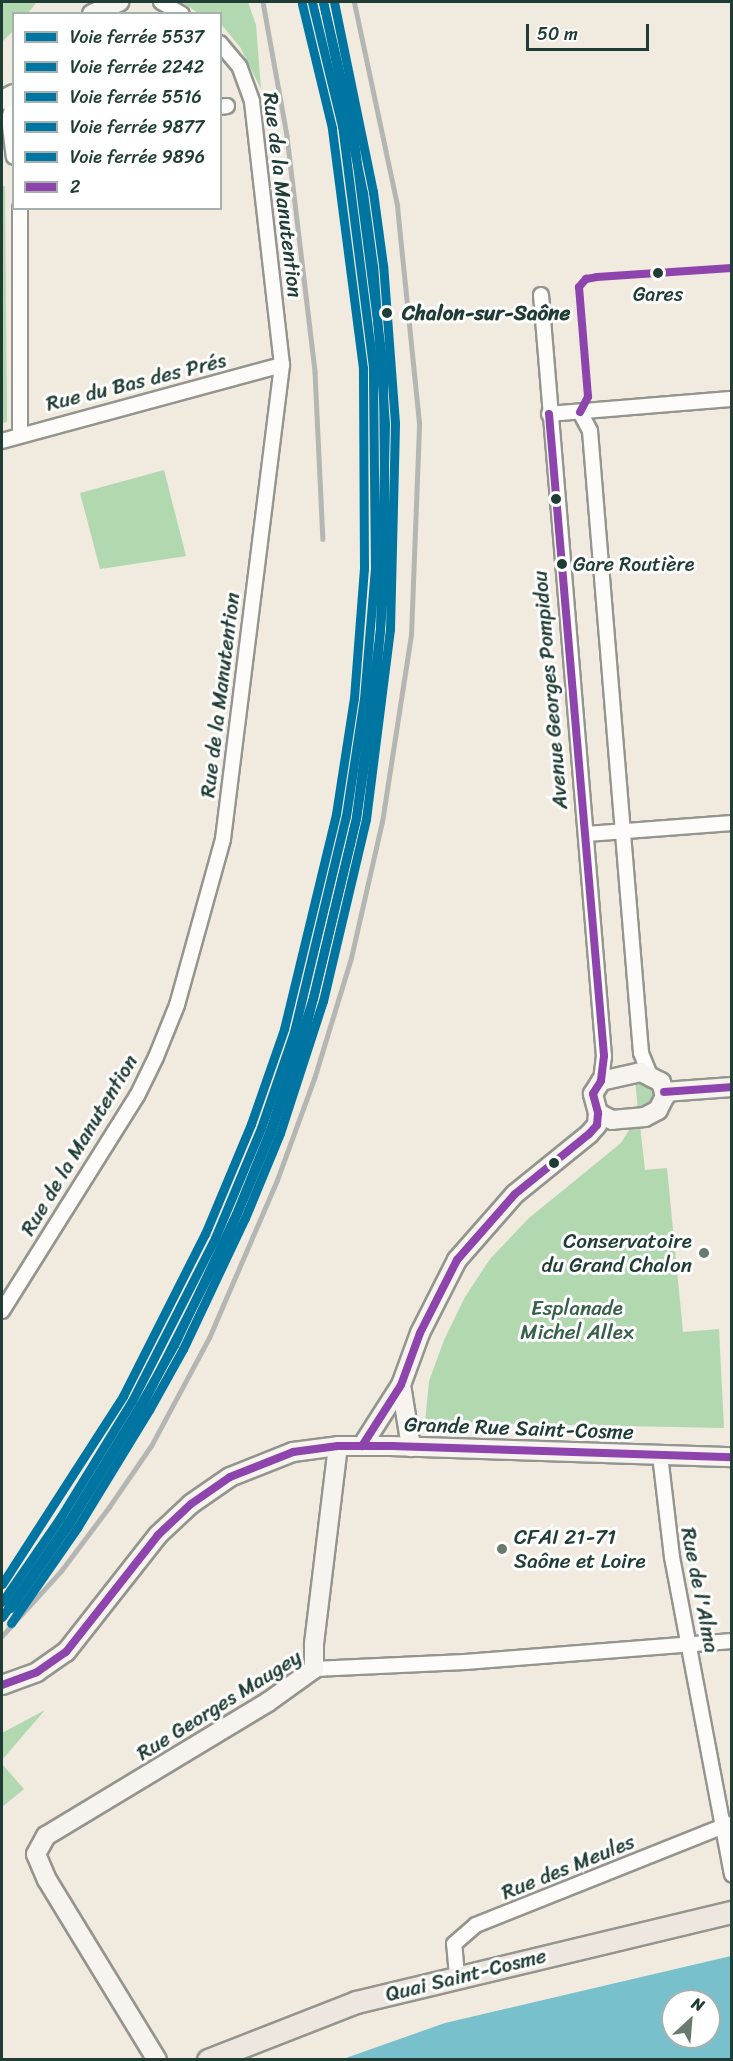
<!DOCTYPE html>
<meta charset="utf-8">
<style>
body{margin:0}
#map{position:relative;width:733px;height:2061px;overflow:hidden;background:#f0eadf;font-family:Sriracha,sans-serif}
div>[style]{position:absolute}
.green>*{inset:0;background:#b2d8af}
.water>*{inset:0;background:#79c0cd}
.roads{filter:drop-shadow(2px 0 #93958e) drop-shadow(-2px 0 #93958e) drop-shadow(0 2px #93958e) drop-shadow(0 -2px #93958e)}
.street>*{height:14px;margin:-7px;padding:0 7px;transform-origin:7px;border-radius:7px;background:#fdfcfa}
.secondary>*{height:18px;margin:-9px;padding:0 9px;transform-origin:9px;border-radius:9px;background:#f7f3ef}
.primary>*{height:21px;margin:-10.5px;padding:0 10.5px;transform-origin:10.5px;border-radius:10.5px;background:#eee7df}
.rail>*{height:4.5px;margin:-2.25px;padding:0 2.25px;transform-origin:2.25px;border-radius:2.25px;background:#b4b6b4}
.bus-1>*{height:8px;margin:-4px;padding:0 4px;transform-origin:4px;border-radius:4px;background:#8e44ad}
.rail-1>*{height:9px;margin:-4.5px;padding:0 4.5px;transform-origin:4.5px;border-radius:4.5px;background:#0075a1}
.rail-2>*{height:9px;margin:-4.5px;padding:0 4.5px;transform-origin:4.5px;border-radius:4.5px;background:#0075a1}
.rail-3>*{height:9px;margin:-4.5px;padding:0 4.5px;transform-origin:4.5px;border-radius:4.5px;background:#0075a1}
.rail-4>*{height:9px;margin:-4.5px;padding:0 4.5px;transform-origin:4.5px;border-radius:4.5px;background:#0075a1}
.rail-5>*{height:9px;margin:-4.5px;padding:0 4.5px;transform-origin:4.5px;border-radius:4.5px;background:#0075a1}
.dots>*{width:16px;height:16px;translate:-50% -50%;box-sizing:border-box;border:3px solid #fff;border-radius:50%}
span{translate:-50% -50%;white-space:nowrap;text-align:center;line-height:1.15;-webkit-text-stroke:6px #fff;paint-order:stroke}
.bus-label{font-size:20px;color:#1f3d34}
.left{translate:0 -50%;text-align:left}
.street-label{font-size:21px;color:#1f3d34}
.stop-label{font-size:21px;color:#1f3d34;font-weight:700}
.poi-label{font-size:21px;color:#1f3d34}
.right{translate:-100% -50%;text-align:right}
.park-label{font-size:21px;color:#376049}
.frame{position:absolute;inset:0;border:3px solid #1f3d34;pointer-events:none}
.legend{position:absolute;left:12px;top:12px;width:210px;height:198px;box-sizing:border-box;background:#fff;border:2px solid #a5b1ae;margin:0;padding:8px 10px;list-style:none;font-size:18px;color:#1f3d34}
.legend li{display:flex;align-items:center;gap:12px;height:30px}
.legend b{width:30px;border:2px solid #a5b1ae}
.north{position:absolute;left:661px;top:1989px;width:60px;height:60px;box-sizing:border-box;background:#fff;border:2px solid #a5b1ae;border-radius:50%;rotate:26deg;font-size:16px;font-weight:700;line-height:24px;text-align:center;color:#1f3d34}
.north::after{content:'';display:block;margin:auto;width:21px;height:27px;background:#687a70;clip-path:polygon(50% 0,100% 100%,50% 72%,0 100%)}
.scale{position:absolute;left:526px;top:24px;width:123px;height:27px;box-sizing:border-box;border:3px solid #1f3d34;border-top:0;padding-left:8px;font-size:18px;line-height:21px;white-space:nowrap;color:#1f3d34;-webkit-text-stroke:4px #fff;paint-order:stroke}
</style>
<div id="map">
<div class="green">
<div style="clip-path:polygon(2px 2px,37px 2px,28px 13px,14px 14px,13px 31px,2px 42px)"></div>
<div style="clip-path:polygon(182px 2px,248px 2px,256px 25px,261px 89px,240px 47px,221px 24px,220px 14px,198px 13px)"></div>
<div style="clip-path:polygon(2px 186px,5px 186px,7px 422px,2px 423px)"></div>
<div style="clip-path:polygon(164px 470px,186px 556px,100px 569px,80px 493px)"></div>
<div style="clip-path:polygon(635px 1079px,654px 1087px,656px 1096px,652px 1106px,638px 1111px)"></div>
<div style="clip-path:polygon(640px 1125px,645px 1170px,667px 1168px,683px 1332px,719px 1329px,724px 1428px,425px 1422px,429px 1381px,444px 1340px,465px 1297px,490px 1259px,529px 1218px,621px 1143px,629px 1130px)"></div>
<div style="clip-path:polygon(45px 1710px,2px 1760px,2px 1733px)"></div>
<div style="clip-path:polygon(2px 1764px,24px 1789px,2px 1807px)"></div>
</div>
<div class="water">
<div style="clip-path:polygon(evenodd,731px 1956px,731px 2059px,343px 2059px,445px 2023px,731px 1956px,673px 2001px,709px 2001px,709px 2037px,673px 2037px,673px 2001px)"></div>
</div>
<div class="roads">
<div class="street">
<div style="left:161px;top:2px;width:24px;rotate:30deg"></div>
<div style="left:220px;top:107px;width:7px;rotate:-8deg"></div>
<div style="left:12px;top:109px;width:9px;rotate:108deg"></div>
<div style="left:9px;top:118px;width:39px;rotate:83deg"></div>
<div style="left:541px;top:295px;width:764px;rotate:85.27deg"></div>
<div style="left:604px;top:1056px;width:25px;rotate:97deg"></div>
<div style="left:580px;top:412px;width:21px;rotate:62deg"></div>
<div style="left:590px;top:431px;width:624px;rotate:85.31deg"></div>
<div style="left:641px;top:1053px;width:22px;rotate:68deg"></div>
<div style="left:549px;top:414px;width:184px;rotate:-4.7deg"></div>
<div style="left:20px;top:434px;width:226px;rotate:-90deg"></div>
<div style="left:2px;top:441px;width:290px;rotate:-15.2deg"></div>
<div style="left:587px;top:834px;width:145px;rotate:-4.3deg"></div>
<div style="left:2px;top:1311px;width:254px;rotate:-57.9deg"></div>
<div style="left:137px;top:1096px;width:43px;rotate:-64deg"></div>
<div style="left:156px;top:1057px;width:56px;rotate:-68deg"></div>
<div style="left:177px;top:1005px;width:172px;rotate:-74.5deg"></div>
<div style="left:223px;top:839px;width:478px;rotate:-82.9deg"></div>
<div style="left:282px;top:365px;width:266px;rotate:-96.5deg"></div>
<div style="left:252px;top:101px;width:37px;rotate:-110deg"></div>
<div style="left:239px;top:66px;width:30px;rotate:-130deg"></div>
<div style="left:660px;top:1455px;width:103px;rotate:83.3deg"></div>
<div style="left:672px;top:1557px;width:323px;rotate:79.3deg"></div>
<div style="left:314px;top:1669px;width:151px;rotate:-2.7deg"></div>
<div style="left:465px;top:1662px;width:268px;rotate:-4.5deg"></div>
<div style="left:457px;top:1976px;width:32px;rotate:-95deg"></div>
<div style="left:454px;top:1944px;width:29px;rotate:-41deg"></div>
<div style="left:476px;top:1925px;width:272px;rotate:-21.8deg"></div>
</div>
<div class="secondary">
<div style="left:92px;top:14px;width:30px;rotate:-24deg"></div>
<div style="left:2px;top:100px;width:13px;rotate:-27deg"></div>
<div style="left:641px;top:1072px;width:22px;rotate:27deg"></div>
<div style="left:661px;top:1082px;width:15px;rotate:74deg"></div>
<div style="left:665px;top:1096px;width:16px;rotate:117deg"></div>
<div style="left:658px;top:1110px;width:15px;rotate:152deg"></div>
<div style="left:645px;top:1117px;width:33px;rotate:175deg"></div>
<div style="left:612px;top:1120px;width:16px;rotate:-153deg"></div>
<div style="left:598px;top:1113px;width:20px;rotate:-105deg"></div>
<div style="left:593px;top:1094px;width:15px;rotate:-58deg"></div>
<div style="left:601px;top:1081px;width:41px;rotate:-12.7deg"></div>
<div style="left:664px;top:1092px;width:68px;rotate:-4.2deg"></div>
<div style="left:401px;top:1385px;width:63px;rotate:80.8deg"></div>
<div style="left:362px;top:1446px;width:72px;rotate:-57.4deg"></div>
<div style="left:401px;top:1385px;width:55px;rotate:-69.9deg"></div>
<div style="left:420px;top:1333px;width:82px;rotate:-63.1deg"></div>
<div style="left:457px;top:1260px;width:88px;rotate:-48.7deg"></div>
<div style="left:515px;top:1194px;width:95px;rotate:-39deg"></div>
<div style="left:589px;top:1134px;width:12px;rotate:-48deg"></div>
<div style="left:597px;top:1125px;width:12px;rotate:-85deg"></div>
<div style="left:2px;top:1685px;width:37px;rotate:-20deg"></div>
<div style="left:37px;top:1672px;width:35px;rotate:-35deg"></div>
<div style="left:66px;top:1652px;width:149px;rotate:-51.8deg"></div>
<div style="left:158px;top:1535px;width:45px;rotate:-43.2deg"></div>
<div style="left:191px;top:1504px;width:47px;rotate:-34.7deg"></div>
<div style="left:230px;top:1477px;width:68px;rotate:-21.6deg"></div>
<div style="left:293px;top:1452px;width:45px;rotate:-7.6deg"></div>
<div style="left:338px;top:1446px;width:54px"></div>
<div style="left:392px;top:1446px;width:340px;rotate:1.9deg"></div>
<div style="left:157px;top:2060px;width:211px;rotate:-121.4deg"></div>
<div style="left:47px;top:1880px;width:28px;rotate:-113deg"></div>
<div style="left:36px;top:1854px;width:21px;rotate:-61deg"></div>
<div style="left:46px;top:1836px;width:259px;rotate:-31.1deg"></div>
<div style="left:268px;top:1702px;width:57px;rotate:-35.7deg"></div>
<div style="left:314px;top:1669px;width:25px;rotate:-90deg"></div>
<div style="left:314px;top:1644px;width:199px;rotate:-83.1deg"></div>
</div>
<div class="primary">
<div style="left:208px;top:2060px;width:159px;rotate:-21.4deg"></div>
<div style="left:356px;top:2002px;width:387px;rotate:-13.5deg"></div>
</div>
</div>
<div class="rail">
<div style="left:263px;top:2px;width:136px;rotate:79.8deg"></div>
<div style="left:287px;top:136px;width:238px;rotate:83.2deg"></div>
<div style="left:315px;top:372px;width:167px;rotate:87.3deg"></div>
<div style="left:2px;top:1636px;width:88px;rotate:-47.8deg"></div>
<div style="left:61px;top:1571px;width:80px;rotate:-53.1deg"></div>
<div style="left:109px;top:1507px;width:74px;rotate:-55.5deg"></div>
<div style="left:151px;top:1446px;width:123px;rotate:-61.8deg"></div>
<div style="left:209px;top:1338px;width:172px;rotate:-66.7deg"></div>
<div style="left:277px;top:1180px;width:108px;rotate:-69.9deg"></div>
<div style="left:314px;top:1079px;width:127px;rotate:-73deg"></div>
<div style="left:351px;top:958px;width:139px;rotate:-77.2deg"></div>
<div style="left:382px;top:822px;width:189px;rotate:-81.2deg"></div>
<div style="left:411px;top:635px;width:212px;rotate:-87.8deg"></div>
<div style="left:419px;top:423px;width:219px;rotate:-95.8deg"></div>
<div style="left:397px;top:205px;width:208px;rotate:-102deg"></div>
</div>
<div class="bus-1">
<div style="left:579px;top:287px;width:11px;rotate:-49deg"></div>
<div style="left:586px;top:279px;width:11px;rotate:-10deg"></div>
<div style="left:597px;top:277px;width:135px;rotate:-3.8deg"></div>
<div style="left:579px;top:287px;width:110px;rotate:85.3deg"></div>
<div style="left:588px;top:397px;width:17px;rotate:118deg"></div>
<div style="left:549px;top:414px;width:644px;rotate:85.1deg"></div>
<div style="left:604px;top:1056px;width:25px;rotate:97deg"></div>
<div style="left:601px;top:1081px;width:15px;rotate:122deg"></div>
<div style="left:593px;top:1094px;width:20px;rotate:75deg"></div>
<div style="left:664px;top:1092px;width:68px;rotate:-4.2deg"></div>
<div style="left:362px;top:1446px;width:72px;rotate:-57.4deg"></div>
<div style="left:401px;top:1385px;width:55px;rotate:-69.9deg"></div>
<div style="left:420px;top:1333px;width:82px;rotate:-63.1deg"></div>
<div style="left:457px;top:1260px;width:88px;rotate:-48.7deg"></div>
<div style="left:515px;top:1194px;width:95px;rotate:-39deg"></div>
<div style="left:589px;top:1134px;width:12px;rotate:-48deg"></div>
<div style="left:597px;top:1125px;width:12px;rotate:-85deg"></div>
<div style="left:2px;top:1685px;width:37px;rotate:-20deg"></div>
<div style="left:37px;top:1672px;width:35px;rotate:-35deg"></div>
<div style="left:66px;top:1652px;width:149px;rotate:-51.8deg"></div>
<div style="left:158px;top:1535px;width:45px;rotate:-43.2deg"></div>
<div style="left:191px;top:1504px;width:47px;rotate:-34.7deg"></div>
<div style="left:230px;top:1477px;width:68px;rotate:-21.6deg"></div>
<div style="left:293px;top:1452px;width:45px;rotate:-7.6deg"></div>
<div style="left:338px;top:1446px;width:54px"></div>
<div style="left:392px;top:1446px;width:340px;rotate:1.9deg"></div>
</div>
<div class="rail-1">
<div style="left:2px;top:1617px;width:116px;rotate:-55.2deg"></div>
<div style="left:68px;top:1522px;width:137px;rotate:-58.4deg"></div>
<div style="left:140px;top:1405px;width:69px;rotate:-60.5deg"></div>
<div style="left:174px;top:1345px;width:145px;rotate:-64.7deg"></div>
<div style="left:236px;top:1214px;width:91px;rotate:-68deg"></div>
<div style="left:270px;top:1130px;width:139px;rotate:-72deg"></div>
<div style="left:313px;top:998px;width:186px;rotate:-76.6deg"></div>
<div style="left:356px;top:817px;width:190px;rotate:-82.7deg"></div>
<div style="left:380px;top:629px;width:205px;rotate:-88.6deg"></div>
<div style="left:385px;top:424px;width:158px;rotate:-94.3deg"></div>
<div style="left:373px;top:266px;width:74px;rotate:-97.8deg"></div>
<div style="left:363px;top:193px;width:195px;rotate:-101.8deg"></div>
</div>
<div class="rail-2">
<div style="left:2px;top:1602px;width:102px;rotate:-55.4deg"></div>
<div style="left:60px;top:1518px;width:137px;rotate:-58.4deg"></div>
<div style="left:132px;top:1401px;width:183px;rotate:-63deg"></div>
<div style="left:215px;top:1238px;width:119px;rotate:-67.3deg"></div>
<div style="left:261px;top:1128px;width:102px;rotate:-71deg"></div>
<div style="left:294px;top:1032px;width:222px;rotate:-76.5deg"></div>
<div style="left:346px;top:816px;width:118px;rotate:-81.3deg"></div>
<div style="left:364px;top:699px;width:130px;rotate:-85.2deg"></div>
<div style="left:375px;top:569px;width:202px;rotate:-90.6deg"></div>
<div style="left:373px;top:367px;width:243px;rotate:-97.3deg"></div>
<div style="left:342px;top:126px;width:128px;rotate:-103.6deg"></div>
</div>
<div class="rail-3">
<div style="left:11px;top:1608px;width:102px;rotate:-55.4deg"></div>
<div style="left:69px;top:1524px;width:137px;rotate:-58.4deg"></div>
<div style="left:141px;top:1407px;width:185px;rotate:-63deg"></div>
<div style="left:225px;top:1242px;width:119px;rotate:-67.3deg"></div>
<div style="left:271px;top:1132px;width:102px;rotate:-71.2deg"></div>
<div style="left:304px;top:1035px;width:223px;rotate:-76.5deg"></div>
<div style="left:356px;top:818px;width:119px;rotate:-81.3deg"></div>
<div style="left:374px;top:700px;width:130px;rotate:-85.2deg"></div>
<div style="left:385px;top:570px;width:203px;rotate:-90.6deg"></div>
<div style="left:383px;top:367px;width:244px;rotate:-97.3deg"></div>
<div style="left:352px;top:125px;width:126px;rotate:-103.3deg"></div>
</div>
<div class="rail-4">
<div style="left:11px;top:1623px;width:116px;rotate:-55.2deg"></div>
<div style="left:77px;top:1528px;width:138px;rotate:-58.6deg"></div>
<div style="left:149px;top:1410px;width:70px;rotate:-60.9deg"></div>
<div style="left:183px;top:1349px;width:145px;rotate:-64.7deg"></div>
<div style="left:245px;top:1218px;width:92px;rotate:-67.6deg"></div>
<div style="left:280px;top:1133px;width:139px;rotate:-72deg"></div>
<div style="left:323px;top:1001px;width:187px;rotate:-76.7deg"></div>
<div style="left:366px;top:819px;width:192px;rotate:-82.8deg"></div>
<div style="left:390px;top:629px;width:206px;rotate:-88.6deg"></div>
<div style="left:395px;top:423px;width:158px;rotate:-94.3deg"></div>
<div style="left:383px;top:265px;width:74px;rotate:-97.8deg"></div>
<div style="left:373px;top:192px;width:194px;rotate:-101.6deg"></div>
</div>
<div class="rail-5">
<div style="left:2px;top:1584px;width:224px;rotate:-57.2deg"></div>
<div style="left:123px;top:1396px;width:182px;rotate:-63.2deg"></div>
<div style="left:205px;top:1234px;width:119px;rotate:-67.3deg"></div>
<div style="left:251px;top:1124px;width:101px;rotate:-70.8deg"></div>
<div style="left:284px;top:1029px;width:221px;rotate:-76.4deg"></div>
<div style="left:336px;top:814px;width:117px;rotate:-81.2deg"></div>
<div style="left:354px;top:698px;width:129px;rotate:-85.6deg"></div>
<div style="left:364px;top:569px;width:201px;rotate:-90.3deg"></div>
<div style="left:363px;top:368px;width:242px;rotate:-97.4deg"></div>
<div style="left:332px;top:128px;width:128px;rotate:-103.6deg"></div>
</div>
<div class="dots">
<div style="left:658px;top:273px;background:#1f3d34"></div>
<div style="left:387px;top:313px;background:#1f3d34"></div>
<div style="left:556px;top:499px;background:#1f3d34"></div>
<div style="left:562px;top:564px;background:#1f3d34"></div>
<div style="left:554px;top:1163px;background:#1f3d34"></div>
<div style="left:704px;top:1253px;background:#687a70"></div>
<div style="left:502px;top:1549px;background:#687a70"></div>
</div>
<div class="bus-label">
<span style="left:658px;top:294px">Gares</span>
<span class="left" style="left:573px;top:564px">Gare Routière</span>
</div>
<div class="street-label">
<span style="left:283px;top:195px;rotate:83deg">Rue de la Manutention</span>
<span style="left:136px;top:382px;rotate:-14deg">Rue du Bas des Prés</span>
<span style="left:550px;top:690px;rotate:-95deg">Avenue Georges Pompidou</span>
<span style="left:220px;top:695px;rotate:-83deg">Rue de la Manutention</span>
<span style="left:79px;top:1145px;rotate:-59deg">Rue de la Manutention</span>
<span style="left:519px;top:1428px;rotate:2deg">Grande Rue Saint-Cosme</span>
<span style="left:700px;top:1590px;rotate:79deg">Rue de l'Alma</span>
<span style="left:219px;top:1705px;rotate:-32deg">Rue Georges Maugey</span>
<span style="left:568px;top:1867px;rotate:-22deg">Rue des Meules</span>
<span style="left:466px;top:1975px;rotate:-14deg">Quai Saint-Cosme</span>
</div>
<div class="stop-label">
<span class="left" style="left:402px;top:313px">Chalon-sur-Saône</span>
</div>
<div class="poi-label">
<span class="right" style="left:692px;top:1253px">Conservatoire<br>du Grand Chalon</span>
<span class="left" style="left:514px;top:1549px">CFAI 21-71<br>Saône et Loire</span>
</div>
<div class="park-label">
<span style="left:577px;top:1320px">Esplanade<br>Michel Allex</span>
</div>
<div class="frame"></div>
<ul class="legend">
<li><b style="height:8px;background:#0075a1"></b>Voie ferrée 5537</li>
<li><b style="height:8px;background:#0075a1"></b>Voie ferrée 2242</li>
<li><b style="height:8px;background:#0075a1"></b>Voie ferrée 5516</li>
<li><b style="height:8px;background:#0075a1"></b>Voie ferrée 9877</li>
<li><b style="height:8px;background:#0075a1"></b>Voie ferrée 9896</li>
<li><b style="height:8px;background:#8e44ad"></b>2</li>
</ul>
<div class="north">N</div>
<div class="scale">50 m</div>
</div>
